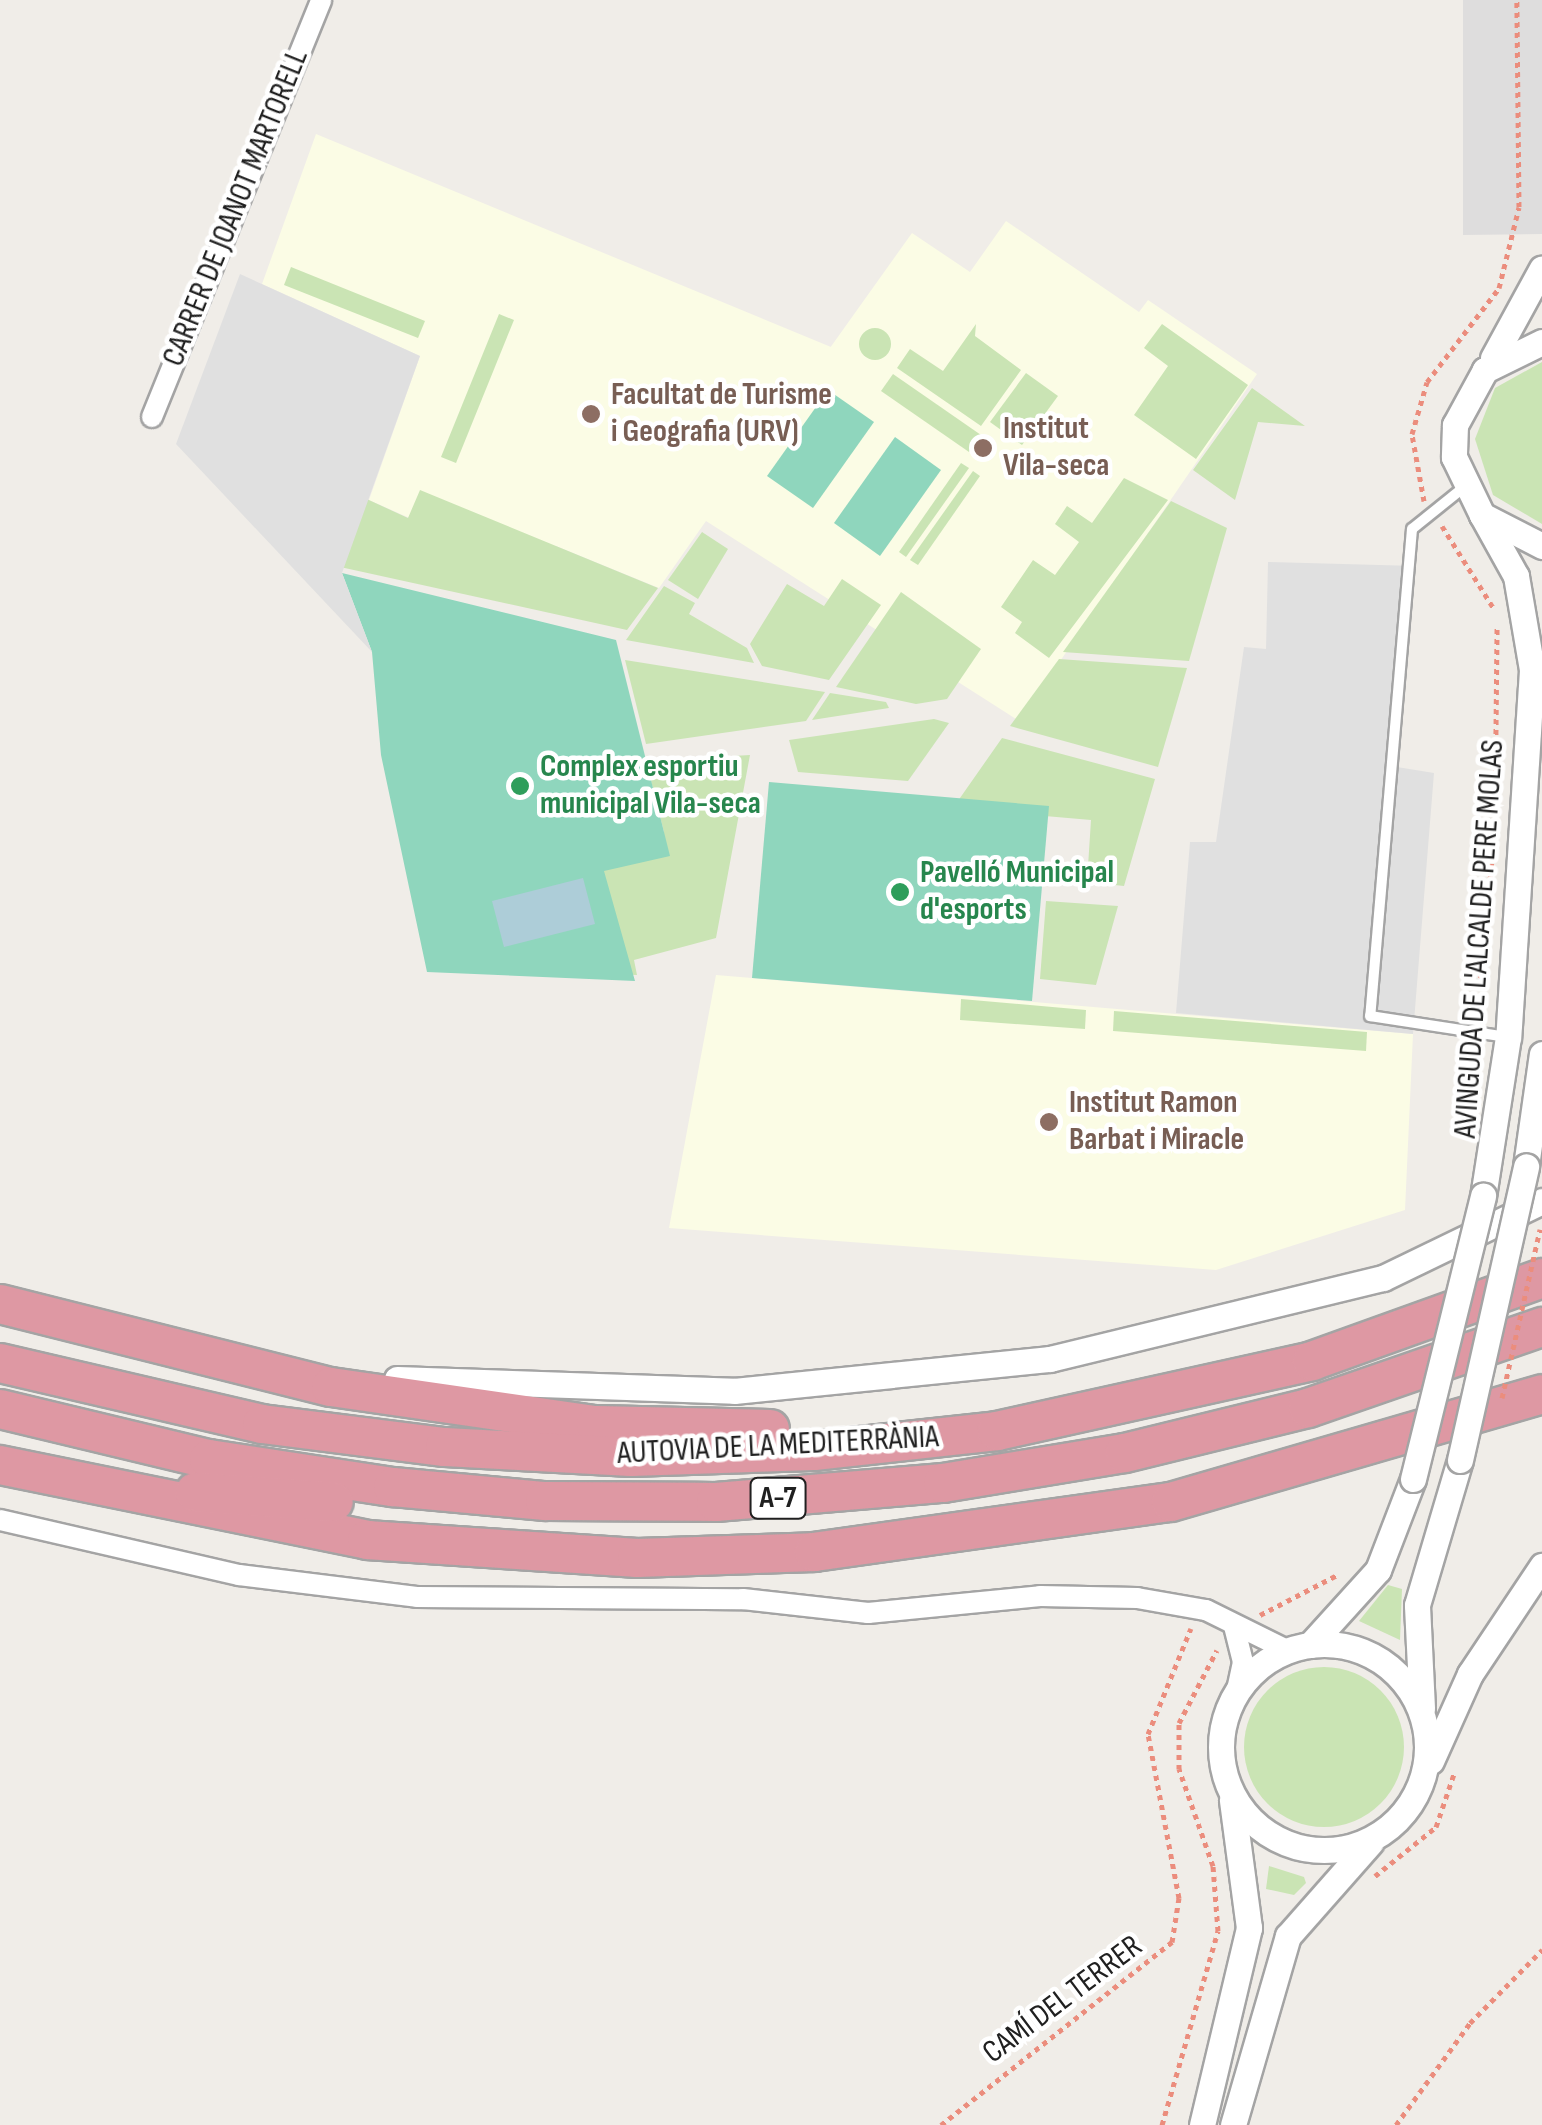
<!DOCTYPE html>
<meta charset="utf-8">
<style>
body{margin:0}
#map{position:relative;width:1542px;height:2125px;overflow:hidden;background:#f0ede8;font-family:"Sofia Sans Condensed",sans-serif}
div>[style]{position:absolute}
.residential>*{inset:0;background:#dedddd}
.education>*{inset:0;background:#fbfce5}
.grass>*{inset:0;background:#cae4b4}
.round{border-radius:50%}
.pitch>*{inset:0;background:#8fd6bd}
.parking>*{inset:0;background:#e0e0e0}
.water>*{inset:0;background:#adcdd8}
.path>*{height:5px;margin-top:-2.5px;transform-origin:0;background:repeating-linear-gradient(90deg,#eb8d7d 0 5px,transparent 0 10px)}
.roads{filter:drop-shadow(2px 0 #a4a4a4) drop-shadow(-2px 0 #a4a4a4) drop-shadow(0 2px #a4a4a4) drop-shadow(0 -2px #a4a4a4)}
.service>*{height:10px;margin:-5px;padding:0 5px;transform-origin:5px;border-radius:5px;background:#fff}
.minor>*{height:20px;margin:-10px;padding:0 10px;transform-origin:10px;border-radius:10px;background:#fff}
.tertiary>*{height:25px;margin:-12.5px;padding:0 12.5px;transform-origin:12.5px;border-radius:12.5px;background:#fff}
.tertiary>.ring{margin:-12.5px;padding:0;box-sizing:content-box;background:none;border:25px solid #fff;border-radius:50%}
.motorway>*{height:38px;margin:-19px;padding:0 19px;transform-origin:19px;border-radius:19px;background:#de98a3}
.path-bridge>*{height:5px;margin-top:-2.5px;transform-origin:0;background:repeating-linear-gradient(90deg,#eb8d7d 0 5px,transparent 0 10px)}
.bridges{filter:drop-shadow(2px 0 #a4a4a4) drop-shadow(-2px 0 #a4a4a4) drop-shadow(0 2px #a4a4a4) drop-shadow(0 -2px #a4a4a4)}
.tertiary-bridge>*{height:25px;margin:-12.5px;padding:0 12.5px;transform-origin:12.5px;border-radius:12.5px;background:#fff}
.dots>*{width:28px;height:28px;translate:-50% -50%;box-sizing:border-box;border:5px solid #fff;border-radius:50%}
span{translate:-50% -50%;white-space:nowrap;text-align:center;line-height:1.15;-webkit-text-stroke:9px #fff;paint-order:stroke}
.shield-label span{padding:2px 8px;background:#fff;border:2px solid;border-radius:8px;-webkit-text-stroke-width:0}
.shield-label{font-size:30px;color:#202020;font-weight:700}
.street-label{font-size:32px;color:#202020}
.education-label{font-size:32px;color:#785e54;font-weight:700}
.left{translate:0 -50%;text-align:left}
.leisure-label{font-size:32px;color:#27864d;font-weight:700}
</style>
<div id="map">
<div class="residential">
<div style="clip-path:polygon(1463px 0,1542px 0,1542px 234px,1463px 235px)"></div>
</div>
<div class="education">
<div style="clip-path:polygon(316px 134px,831px 347px,715px 509px,912px 233px,970px 272px,1006px 221px,1139px 312px,1148px 300px,1257px 374px,1019px 721px,706px 521px,659px 588px,556px 546px,459px 540px,369px 500px,420px 356px,262px 284px)"></div>
<div style="clip-path:polygon(716px 975px,1413px 1034px,1405px 1210px,1216px 1270px,669px 1228px)"></div>
</div>
<div class="grass">
<div style="clip-path:polygon(291px 267px,425px 321px,418px 338px,284px 285px)"></div>
<div style="clip-path:polygon(499px 314px,514px 320px,456px 463px,441px 457px)"></div>
<div style="clip-path:polygon(976px 324px,975px 336px,1021px 370px,981px 426px,897px 368px,910px 349px,943px 371px)"></div>
<div style="clip-path:polygon(1162px 324px,1248px 385px,1196px 459px,1134px 415px,1168px 366px,1144px 348px)"></div>
<div class="round" style="left:859px;top:328px;width:32px;height:32px"></div>
<div style="clip-path:polygon(1542px 362px,1542px 524px,1493px 495px,1475px 439px,1495px 388px)"></div>
<div style="clip-path:polygon(1026px 373px,1058px 396px,1022px 445px,990px 422px)"></div>
<div style="clip-path:polygon(893px 374px,981px 435px,969px 452px,881px 391px)"></div>
<div style="clip-path:polygon(1252px 388px,1305px 426px,1258px 422px,1235px 500px,1193px 470px)"></div>
<div style="clip-path:polygon(961px 463px,969px 468px,906px 557px,899px 552px)"></div>
<div style="clip-path:polygon(973px 471px,980px 476px,918px 565px,910px 560px)"></div>
<div style="clip-path:polygon(1124px 478px,1168px 500px,1049px 658px,1015px 633px,1022px 622px,1001px 607px,1033px 560px,1055px 575px,1079px 542px,1055px 524px,1067px 506px,1092px 523px)"></div>
<div style="clip-path:polygon(420px 490px,658px 588px,627px 630px,331px 565px,358px 495px,408px 518px)"></div>
<div style="clip-path:polygon(1171px 501px,1227px 528px,1189px 661px,1063px 652px)"></div>
<div style="clip-path:polygon(702px 532px,728px 549px,698px 599px,668px 580px)"></div>
<div style="clip-path:polygon(842px 579px,881px 605px,829px 680px,762px 666px,750px 644px,787px 584px,824px 606px)"></div>
<div style="clip-path:polygon(664px 586px,695px 603px,689px 614px,747px 648px,754px 663px,626px 640px)"></div>
<div style="clip-path:polygon(901px 592px,981px 649px,947px 699px,916px 704px,836px 687px)"></div>
<div style="clip-path:polygon(1059px 659px,1187px 668px,1158px 767px,1010px 726px)"></div>
<div style="clip-path:polygon(625px 660px,825px 692px,806px 721px,646px 744px)"></div>
<div style="clip-path:polygon(830px 693px,886px 702px,889px 708px,812px 720px)"></div>
<div style="clip-path:polygon(934px 719px,949px 723px,908px 781px,798px 772px,789px 740px)"></div>
<div style="clip-path:polygon(1002px 738px,1155px 779px,1124px 886px,1087px 882px,1091px 820px,953px 808px)"></div>
<div style="clip-path:polygon(750px 755px,716px 938px,634px 960px,637px 975px,430px 968px,664px 832px,646px 761px)"></div>
<div style="clip-path:polygon(1046px 901px,1118px 906px,1096px 985px,1040px 979px)"></div>
<div style="clip-path:polygon(961px 999px,1086px 1010px,1085px 1029px,960px 1020px)"></div>
<div style="clip-path:polygon(1114px 1011px,1367px 1032px,1366px 1051px,1113px 1031px)"></div>
<div style="clip-path:polygon(1388px 1585px,1402px 1589px,1400px 1640px,1359px 1621px)"></div>
<div class="round" style="left:1244px;top:1667px;width:160px;height:160px"></div>
<div style="clip-path:polygon(1269px 1866px,1304px 1877px,1306px 1883px,1294px 1895px,1266px 1889px)"></div>
</div>
<div class="pitch">
<div style="clip-path:polygon(828px 390px,874px 422px,813px 508px,767px 476px)"></div>
<div style="clip-path:polygon(895px 437px,941px 470px,880px 556px,834px 523px)"></div>
<div style="clip-path:polygon(342px 573px,616px 640px,670px 856px,604px 871px,635px 981px,427px 972px,381px 755px,372px 652px)"></div>
<div style="clip-path:polygon(769px 782px,1049px 806px,1032px 1001px,752px 978px)"></div>
</div>
<div class="parking">
<div style="clip-path:polygon(240px 274px,420px 356px,342px 573px,372px 652px,176px 444px)"></div>
<div style="clip-path:polygon(1268px 562px,1416px 566px,1397px 767px,1434px 773px,1413px 1034px,1176px 1013px,1190px 842px,1216px 842px,1244px 647px,1266px 649px)"></div>
</div>
<div class="water">
<div style="clip-path:polygon(583px 878px,595px 924px,504px 947px,492px 901px)"></div>
</div>
<div class="path">
<div style="left:1424px;top:501px;width:68px;rotate:-100.2deg"></div>
<div style="left:1412px;top:434px;width:54px;rotate:-73.9deg"></div>
<div style="left:1427px;top:382px;width:118px;rotate:-52.5deg"></div>
<div style="left:1499px;top:288px;width:83px;rotate:-76.1deg"></div>
<div style="left:1519px;top:207px;width:207px;rotate:-90.6deg"></div>
<div style="left:1442px;top:526px;width:98px;rotate:57.9deg"></div>
<div style="left:1495px;top:824px;width:199px;rotate:-89.4deg"></div>
<div style="left:1477px;top:1018px;width:170px;rotate:-84.6deg"></div>
<div style="left:1467px;top:1122px;width:73px;rotate:-84.5deg"></div>
<div style="left:1260px;top:1615px;width:89px;rotate:-27.4deg"></div>
<div style="left:1375px;top:1876px;width:78px;rotate:-38.8deg"></div>
<div style="left:1436px;top:1827px;width:59px;rotate:-71.3deg"></div>
<div style="left:941px;top:2125px;width:295px;rotate:-38.4deg"></div>
<div style="left:1172px;top:1942px;width:45px;rotate:-81deg"></div>
<div style="left:1179px;top:1898px;width:167px;rotate:-100.7deg"></div>
<div style="left:1148px;top:1734px;width:114px;rotate:-67.9deg"></div>
<div style="left:1162px;top:2125px;width:202px;rotate:-73.9deg"></div>
<div style="left:1218px;top:1931px;width:65px;rotate:-94.4deg"></div>
<div style="left:1213px;top:1866px;width:103px;rotate:-109.3deg"></div>
<div style="left:1179px;top:1769px;width:46px;rotate:-90deg"></div>
<div style="left:1179px;top:1723px;width:82px;rotate:-62.5deg"></div>
<div style="left:1396px;top:2125px;width:126px;rotate:-54deg"></div>
<div style="left:1470px;top:2023px;width:103px;rotate:-45.4deg"></div>
</div>
<div class="roads">
<div class="service">
<div style="left:1463px;top:488px;width:65px;rotate:141.2deg"></div>
<div style="left:1412px;top:529px;width:489px;rotate:94.9deg"></div>
<div style="left:1370px;top:1016px;width:140px;rotate:8.7deg"></div>
</div>
<div class="minor">
<div style="left:152px;top:417px;width:450px;rotate:-67.9deg"></div>
<div style="left:0;top:1520px;width:245px;rotate:13deg"></div>
<div style="left:239px;top:1575px;width:179px;rotate:7deg"></div>
<div style="left:417px;top:1597px;width:326px;rotate:0.4deg"></div>
<div style="left:743px;top:1599px;width:126px;rotate:6.4deg"></div>
<div style="left:868px;top:1613px;width:173px;rotate:-5.6deg"></div>
<div style="left:1040px;top:1596px;width:97px;rotate:1.2deg"></div>
<div style="left:1137px;top:1598px;width:70px;rotate:9.9deg"></div>
<div style="left:1206px;top:1610px;width:90px;rotate:26.3deg"></div>
<div style="left:1234px;top:1626px;width:37px;rotate:76deg"></div>
<div style="left:1243px;top:1662px;width:29px;rotate:102deg"></div>
</div>
<div class="tertiary">
<div style="left:1542px;top:342px;width:64px;rotate:153.8deg"></div>
<div style="left:1485px;top:370px;width:63px;rotate:118.6deg"></div>
<div style="left:1455px;top:425px;width:32px;rotate:92deg"></div>
<div style="left:1454px;top:457px;width:64px;rotate:64.2deg"></div>
<div style="left:1482px;top:515px;width:68px;rotate:27.3deg"></div>
<div style="left:1493px;top:358px;width:102px;rotate:-61.4deg"></div>
<div style="left:1482px;top:515px;width:70px;rotate:60.9deg"></div>
<div style="left:1516px;top:576px;width:95px;rotate:80.3deg"></div>
<div style="left:1532px;top:670px;width:368px;rotate:93.7deg"></div>
<div style="left:1508px;top:1037px;width:161px;rotate:98.9deg"></div>
<div style="left:1526px;top:1166px;width:113px;rotate:-81.9deg"></div>
<div style="left:397px;top:1379px;width:337px;rotate:2deg"></div>
<div style="left:734px;top:1391px;width:318px;rotate:-5.8deg"></div>
<div style="left:1050px;top:1359px;width:343px;rotate:-13.7deg"></div>
<div style="left:1383px;top:1278px;width:177px;rotate:-25.8deg"></div>
<div class="ring" style="left:1221px;top:1644px;width:181px;height:181px"></div>
<div style="left:1310px;top:1645px;width:101px;rotate:-47.8deg"></div>
<div style="left:1378px;top:1570px;width:97px;rotate:-69deg"></div>
<div style="left:1422px;top:1708px;width:103px;rotate:-92.8deg"></div>
<div style="left:1417px;top:1605px;width:151px;rotate:-73.5deg"></div>
<div style="left:1431px;top:1761px;width:95px;rotate:-65.9deg"></div>
<div style="left:1470px;top:1674px;width:130px;rotate:-56.3deg"></div>
<div style="left:1202px;top:2125px;width:203px;rotate:-76.6deg"></div>
<div style="left:1249px;top:1928px;width:129px;rotate:-97.6deg"></div>
<div style="left:1233px;top:2125px;width:197px;rotate:-73.8deg"></div>
<div style="left:1288px;top:1936px;width:125px;rotate:-48.6deg"></div>
</div>
<div class="motorway">
<div style="left:0;top:1304px;width:341px;rotate:14.1deg"></div>
<div style="left:331px;top:1387px;width:268px;rotate:8.2deg"></div>
<div style="left:596px;top:1425px;width:174px;rotate:1.3deg"></div>
<div style="left:0;top:1363px;width:269px;rotate:13.1deg"></div>
<div style="left:262px;top:1424px;width:184px;rotate:7.2deg"></div>
<div style="left:445px;top:1447px;width:186px;rotate:3.1deg"></div>
<div style="left:631px;top:1457px;width:183px;rotate:-1.9deg"></div>
<div style="left:814px;top:1451px;width:184px;rotate:-6.2deg"></div>
<div style="left:997px;top:1431px;width:323px;rotate:-12.5deg"></div>
<div style="left:1312px;top:1361px;width:245px;rotate:-19.8deg"></div>
<div style="left:0;top:1409px;width:215px;rotate:13.5deg"></div>
<div style="left:209px;top:1459px;width:186px;rotate:8.7deg"></div>
<div style="left:393px;top:1487px;width:153px;rotate:5.3deg"></div>
<div style="left:545px;top:1501px;width:171px;rotate:0.3deg"></div>
<div style="left:716px;top:1502px;width:228px;rotate:-4.8deg"></div>
<div style="left:943px;top:1483px;width:184px;rotate:-9.4deg"></div>
<div style="left:1125px;top:1453px;width:188px;rotate:-13.8deg"></div>
<div style="left:1308px;top:1408px;width:248px;rotate:-19.1deg"></div>
<div style="left:0;top:1465px;width:375px;rotate:11.5deg"></div>
<div style="left:367px;top:1540px;width:271px;rotate:3.8deg"></div>
<div style="left:637px;top:1558px;width:177px;rotate:-1.9deg"></div>
<div style="left:814px;top:1552px;width:360px;rotate:-8deg"></div>
<div style="left:1171px;top:1502px;width:386px;rotate:-16.2deg"></div>
<div style="left:195px;top:1492px;width:139px;rotate:4.1deg"></div>
</div>
</div>
<div class="path-bridge">
<div style="left:1502px;top:1398px;width:173px;rotate:-77.3deg"></div>
</div>
<div class="bridges">
<div class="tertiary-bridge">
<div style="left:1460px;top:1460px;width:301px;rotate:-77.3deg"></div>
<div style="left:1413px;top:1479px;width:292px;rotate:-76.1deg"></div>
</div>
</div>
<div class="dots">
<div style="left:591px;top:414px;background:#8d6e63"></div>
<div style="left:983px;top:448px;background:#8d6e63"></div>
<div style="left:520px;top:786px;background:#2e9e5b"></div>
<div style="left:900px;top:892px;background:#2e9e5b"></div>
<div style="left:1049px;top:1122px;background:#8d6e63"></div>
</div>
<div class="shield-label">
<span style="left:778px;top:1498px">A-7</span>
</div>
<div class="street-label">
<span style="left:236px;top:208px;rotate:-68deg">CARRER DE JOANOT MARTORELL</span>
<span style="left:1480px;top:939px;rotate:-86deg">AVINGUDA DE L'ALCALDE PERE MOLAS</span>
<span style="left:778px;top:1446px;rotate:-3deg">AUTOVIA DE LA MEDITERRÀNIA</span>
<span style="left:1063px;top:2000px;rotate:-37deg">CAMÍ DEL TERRER</span>
</div>
<div class="education-label">
<span class="left" style="left:611px;top:414px">Facultat de Turisme<br>i Geografia (URV)</span>
<span class="left" style="left:1003px;top:448px">Institut<br>Vila-seca</span>
<span class="left" style="left:1069px;top:1122px">Institut Ramon<br>Barbat i Miracle</span>
</div>
<div class="leisure-label">
<span class="left" style="left:540px;top:786px">Complex esportiu<br>municipal Vila-seca</span>
<span class="left" style="left:920px;top:892px">Pavelló Municipal<br>d'esports</span>
</div>
</div>
